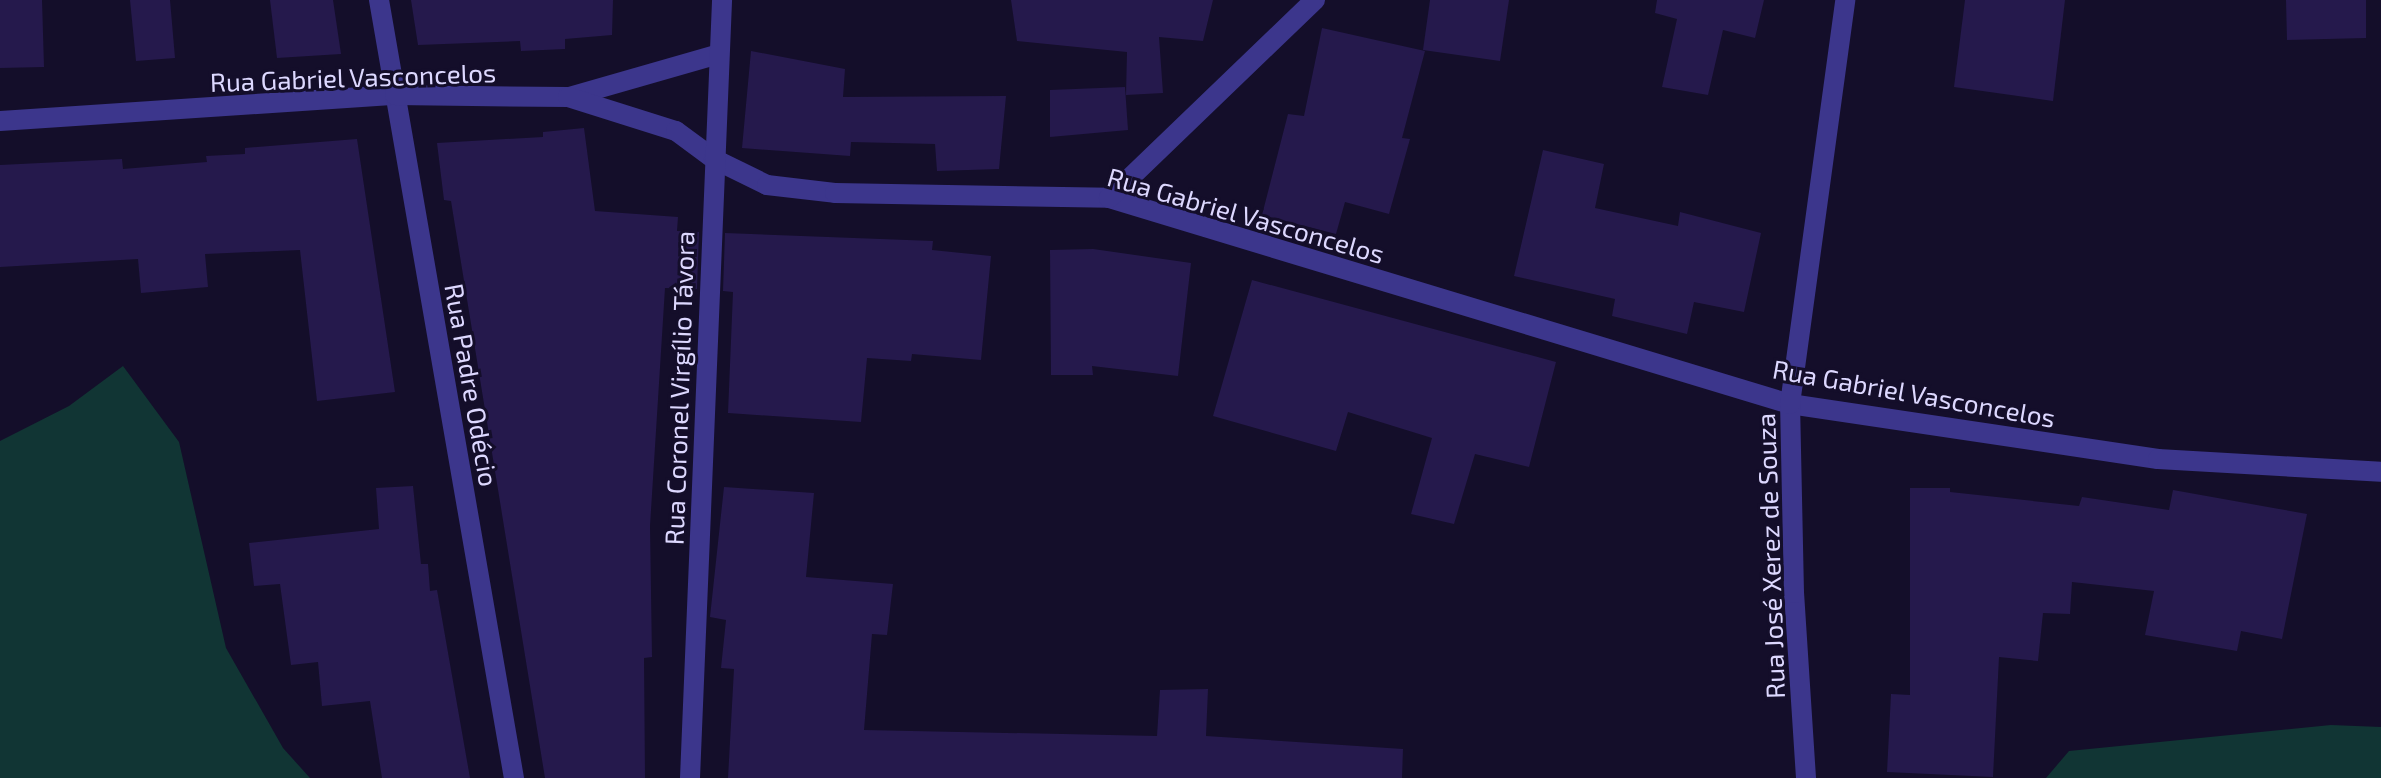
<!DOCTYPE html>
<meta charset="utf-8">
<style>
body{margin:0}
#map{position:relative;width:2381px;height:778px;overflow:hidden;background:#140e2a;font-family:"Exo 2",sans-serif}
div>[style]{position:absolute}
.green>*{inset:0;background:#113534}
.building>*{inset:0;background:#25194c}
.minor>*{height:20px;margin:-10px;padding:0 10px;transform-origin:10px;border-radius:10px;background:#3c368c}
span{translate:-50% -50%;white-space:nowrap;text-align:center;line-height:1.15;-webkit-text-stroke:6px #140e2a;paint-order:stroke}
.street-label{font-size:26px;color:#ddd8ff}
</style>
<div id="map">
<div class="green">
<div style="clip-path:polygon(123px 366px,179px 442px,226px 648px,283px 748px,310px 778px,0 778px,0 441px,69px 406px)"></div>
<div style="clip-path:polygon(2331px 725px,2381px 727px,2381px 778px,2046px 778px,2069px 751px)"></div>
</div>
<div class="building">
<div style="clip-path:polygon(0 0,42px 0,44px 67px,0 68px)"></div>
<div style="clip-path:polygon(130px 0,170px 0,175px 58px,136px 61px)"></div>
<div style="clip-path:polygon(270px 0,333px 0,341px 54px,277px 58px)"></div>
<div style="clip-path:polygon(411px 0,613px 0,612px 35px,565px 39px,565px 49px,521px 51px,520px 41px,418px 45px)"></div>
<div style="clip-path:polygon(1011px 0,1213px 0,1203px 41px,1159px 37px,1163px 93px,1126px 95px,1127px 52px,1017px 41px)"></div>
<div style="clip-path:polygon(1430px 0,1509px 0,1500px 61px,1423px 50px)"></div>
<div style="clip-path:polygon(1657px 0,1764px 0,1755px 38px,1723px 30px,1708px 95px,1662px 87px,1677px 19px,1655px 13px)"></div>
<div style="clip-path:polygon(1965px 0,2065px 0,2053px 101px,1954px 87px)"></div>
<div style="clip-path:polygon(2286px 0,2366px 0,2366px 38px,2287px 40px)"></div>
<div style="clip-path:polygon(1322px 28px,1425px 51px,1402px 138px,1410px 139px,1389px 214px,1345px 202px,1336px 234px,1262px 215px,1288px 114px,1304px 116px)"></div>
<div style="clip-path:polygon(751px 51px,845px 69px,843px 97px,1006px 96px,999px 169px,937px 171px,935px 144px,851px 142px,850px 156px,742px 148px)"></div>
<div style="clip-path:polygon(1125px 87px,1128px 130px,1050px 137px,1050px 90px)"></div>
<div style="clip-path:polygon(584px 128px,595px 211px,678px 217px,677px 231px,699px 232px,697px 289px,665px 288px,650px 526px,652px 657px,644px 658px,645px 778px,545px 778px,451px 201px,444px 200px,437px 143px,543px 137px,543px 132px)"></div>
<div style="clip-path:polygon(357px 139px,395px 392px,317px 401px,300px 250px,205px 254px,208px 287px,141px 293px,138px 259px,0 267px,0 165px,122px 159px,123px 169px,207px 162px,206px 156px,245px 154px,245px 148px)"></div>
<div style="clip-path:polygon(1543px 150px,1604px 164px,1595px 208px,1678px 226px,1680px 212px,1761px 233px,1744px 312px,1694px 302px,1687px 334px,1612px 316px,1615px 299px,1514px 276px)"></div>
<div style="clip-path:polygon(725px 233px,933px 241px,932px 250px,991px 256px,981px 360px,912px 354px,911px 361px,867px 358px,861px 422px,728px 413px,733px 292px,723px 291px)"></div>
<div style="clip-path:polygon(1093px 249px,1191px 263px,1178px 376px,1092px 366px,1093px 375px,1051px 375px,1050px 250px)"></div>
<div style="clip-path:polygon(1252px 280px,1556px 362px,1529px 467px,1475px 454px,1454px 524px,1411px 514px,1432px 438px,1348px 412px,1336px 451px,1213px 416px)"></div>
<div style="clip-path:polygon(413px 486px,421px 564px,428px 564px,430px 591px,437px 590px,470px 778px,382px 778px,370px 701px,322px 706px,318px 662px,291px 665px,280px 584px,254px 586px,249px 543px,379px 529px,376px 488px)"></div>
<div style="clip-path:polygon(724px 487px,814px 493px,806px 577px,893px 584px,887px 635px,872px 634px,864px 730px,1157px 736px,1160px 690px,1208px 689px,1206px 736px,1403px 749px,1402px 778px,728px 778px,734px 669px,721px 668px,726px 620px,710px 617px)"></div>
<div style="clip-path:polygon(1910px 488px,1950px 488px,1950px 492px,2079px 506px,2082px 497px,2169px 510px,2173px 490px,2307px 514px,2282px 639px,2241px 631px,2237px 651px,2145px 635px,2154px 591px,2072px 582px,2070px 614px,2043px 613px,2038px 661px,1999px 657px,1993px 777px,1887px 772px,1891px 694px,1910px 695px)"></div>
</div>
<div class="minor">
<div style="left:379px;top:0;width:790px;rotate:80.16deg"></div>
<div style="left:569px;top:97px;width:156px;rotate:-16deg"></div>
<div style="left:0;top:121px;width:396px;rotate:-3.8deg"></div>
<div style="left:395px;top:95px;width:173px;rotate:0.7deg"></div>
<div style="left:568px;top:97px;width:113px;rotate:17.5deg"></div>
<div style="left:676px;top:131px;width:47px;rotate:36.4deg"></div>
<div style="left:714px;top:159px;width:59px;rotate:26.1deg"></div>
<div style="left:767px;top:185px;width:68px;rotate:6.7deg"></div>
<div style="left:835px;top:193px;width:274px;rotate:1deg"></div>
<div style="left:1109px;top:198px;width:711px;rotate:16.83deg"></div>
<div style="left:1790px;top:404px;width:372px;rotate:8.5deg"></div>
<div style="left:2158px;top:459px;width:223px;rotate:3.3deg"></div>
<div style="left:1109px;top:198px;width:286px;rotate:-43.9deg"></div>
<div style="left:690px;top:778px;width:779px;rotate:-87.64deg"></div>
<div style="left:1806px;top:778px;width:185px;rotate:-93.7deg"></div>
<div style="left:1794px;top:593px;width:189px;rotate:-91.2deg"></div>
<div style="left:1790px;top:404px;width:408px;rotate:-82.2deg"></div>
</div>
<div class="street-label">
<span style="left:353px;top:77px;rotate:-2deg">Rua Gabriel Vasconcelos</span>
<span style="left:1246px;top:215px;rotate:16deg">Rua Gabriel Vasconcelos</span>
<span style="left:472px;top:385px;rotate:80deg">Rua Padre Odécio</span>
<span style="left:679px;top:388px;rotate:-88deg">Rua Coronel Virgílio Távora</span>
<span style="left:1914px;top:393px;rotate:10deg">Rua Gabriel Vasconcelos</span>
<span style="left:1770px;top:556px;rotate:-92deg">Rua José Xerez de Souza</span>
</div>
</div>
